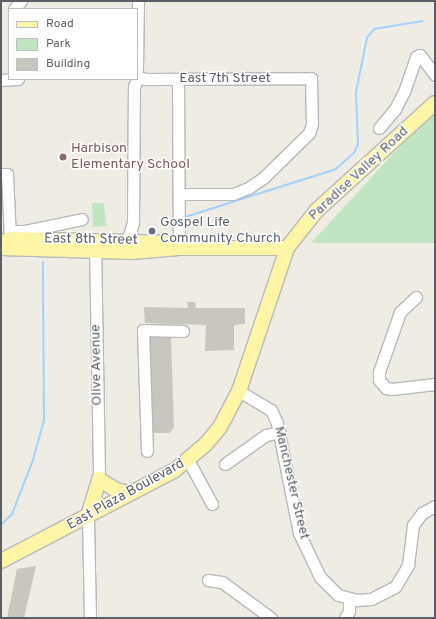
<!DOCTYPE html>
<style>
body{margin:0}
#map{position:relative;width:436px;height:619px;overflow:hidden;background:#eeece3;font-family:Overpass,sans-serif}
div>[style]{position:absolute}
.green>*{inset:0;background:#bfe6c1}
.stream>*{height:2px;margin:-1px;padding:0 1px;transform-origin:1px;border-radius:1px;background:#a1d1ff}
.building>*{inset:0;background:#c9c6c0}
.roads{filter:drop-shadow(1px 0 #b5b8bd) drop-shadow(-1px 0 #b5b8bd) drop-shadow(0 1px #b5b8bd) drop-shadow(0 -1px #b5b8bd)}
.minor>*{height:11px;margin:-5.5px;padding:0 5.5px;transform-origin:5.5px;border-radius:5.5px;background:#fff}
.major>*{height:14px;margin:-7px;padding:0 7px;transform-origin:7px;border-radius:7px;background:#fff5a6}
.dots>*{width:11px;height:11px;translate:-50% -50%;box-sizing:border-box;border:2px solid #fff;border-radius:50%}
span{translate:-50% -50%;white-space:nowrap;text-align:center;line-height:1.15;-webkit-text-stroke:3px #fff;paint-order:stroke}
.street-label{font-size:14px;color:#5b5e64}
.education-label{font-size:14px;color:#785e54}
.left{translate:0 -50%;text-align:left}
.worship-label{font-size:14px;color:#5b616d}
.frame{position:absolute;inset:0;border:2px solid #5b5e64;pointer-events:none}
.legend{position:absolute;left:8px;top:8px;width:130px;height:72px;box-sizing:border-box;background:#fff;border:1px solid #bdbfc1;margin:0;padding:5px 7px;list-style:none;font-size:12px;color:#5b5e64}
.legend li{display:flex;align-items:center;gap:8px;height:20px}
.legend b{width:20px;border:1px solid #bdbfc1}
</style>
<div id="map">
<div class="green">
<div style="clip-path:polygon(435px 115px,435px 243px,311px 243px,418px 127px)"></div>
<div style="clip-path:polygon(92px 203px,104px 203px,106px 226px,93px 227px)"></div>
</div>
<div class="stream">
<div style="left:185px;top:217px;width:158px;rotate:-17.6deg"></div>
<div style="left:336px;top:169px;width:24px;rotate:-42deg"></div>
<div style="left:354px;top:153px;width:10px;rotate:-66deg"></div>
<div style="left:358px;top:144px;width:52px;rotate:-92.2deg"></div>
<div style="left:356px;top:92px;width:55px;rotate:-78.5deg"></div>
<div style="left:367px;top:38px;width:11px;rotate:-52deg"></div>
<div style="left:374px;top:29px;width:49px;rotate:-9.5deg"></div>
<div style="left:1px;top:525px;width:16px;rotate:-45deg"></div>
<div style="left:12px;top:514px;width:58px;rotate:-68.7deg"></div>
<div style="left:33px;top:460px;width:41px;rotate:-74.6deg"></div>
<div style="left:44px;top:420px;width:158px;rotate:-90.4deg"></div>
</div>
<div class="building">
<div style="clip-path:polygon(187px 302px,195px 302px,196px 308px,245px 308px,245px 324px,234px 325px,234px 350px,205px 351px,206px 325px,145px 323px,144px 307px,188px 308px)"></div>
<div style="clip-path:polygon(150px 337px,171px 338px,174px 428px,169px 433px,153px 433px)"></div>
<div style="clip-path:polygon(36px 566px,24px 618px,7px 618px,17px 569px)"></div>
</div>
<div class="roads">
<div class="minor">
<div style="left:14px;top:9px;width:11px;rotate:-49deg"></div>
<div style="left:137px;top:69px;width:68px;rotate:-89.2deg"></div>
<div style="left:139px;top:77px;width:6px;rotate:18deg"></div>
<div style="left:145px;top:79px;width:166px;rotate:-0.3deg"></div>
<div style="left:311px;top:78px;width:46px;rotate:88.8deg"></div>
<div style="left:312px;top:124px;width:9px;rotate:108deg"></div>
<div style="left:309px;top:133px;width:64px;rotate:135.6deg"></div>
<div style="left:263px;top:178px;width:18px;rotate:146deg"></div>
<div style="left:248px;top:188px;width:16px;rotate:158deg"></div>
<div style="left:233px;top:194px;width:54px;rotate:180deg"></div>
<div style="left:178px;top:79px;width:169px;rotate:89.7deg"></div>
<div style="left:1px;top:80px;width:17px;rotate:-3deg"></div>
<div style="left:379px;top:128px;width:25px;rotate:-50deg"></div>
<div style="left:395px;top:109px;width:22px;rotate:-63deg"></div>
<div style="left:405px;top:89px;width:34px;rotate:-71deg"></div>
<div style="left:416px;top:57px;width:4px;rotate:-27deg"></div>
<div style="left:420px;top:55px;width:25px;rotate:53deg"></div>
<div style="left:1px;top:174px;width:6px"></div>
<div style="left:7px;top:174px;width:63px;rotate:87.3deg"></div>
<div style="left:10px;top:231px;width:15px"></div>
<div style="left:25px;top:231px;width:58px;rotate:-11.9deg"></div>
<div style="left:127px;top:241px;width:20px;rotate:-72deg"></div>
<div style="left:133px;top:222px;width:136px;rotate:-89.6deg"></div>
<div style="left:134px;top:86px;width:10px;rotate:-61deg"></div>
<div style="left:95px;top:244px;width:235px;rotate:89deg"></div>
<div style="left:416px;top:297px;width:22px;rotate:137deg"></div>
<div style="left:400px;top:312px;width:64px;rotate:109.3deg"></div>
<div style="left:379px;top:372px;width:8px;rotate:90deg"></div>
<div style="left:379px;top:380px;width:11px;rotate:49deg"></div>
<div style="left:386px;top:388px;width:6px;rotate:9deg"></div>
<div style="left:392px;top:389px;width:43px;rotate:-6.6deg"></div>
<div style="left:239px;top:391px;width:37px;rotate:31deg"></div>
<div style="left:271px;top:410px;width:14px;rotate:65deg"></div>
<div style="left:277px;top:423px;width:112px;rotate:78.7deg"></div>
<div style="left:299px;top:533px;width:49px;rotate:64.5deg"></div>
<div style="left:320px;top:577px;width:25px;rotate:45deg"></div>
<div style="left:338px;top:595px;width:20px;rotate:15deg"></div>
<div style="left:357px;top:600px;width:14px;rotate:-4deg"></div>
<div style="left:371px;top:599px;width:27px;rotate:-27deg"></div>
<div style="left:395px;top:587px;width:26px;rotate:-59deg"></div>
<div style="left:408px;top:565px;width:40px;rotate:-82.9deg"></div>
<div style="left:413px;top:525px;width:15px;rotate:-53deg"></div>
<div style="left:422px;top:513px;width:15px;rotate:-28deg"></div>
<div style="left:147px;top:451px;width:121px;rotate:-91.9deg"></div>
<div style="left:143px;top:330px;width:40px;rotate:1.4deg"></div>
<div style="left:188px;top:460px;width:50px;rotate:61.4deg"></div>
<div style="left:225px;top:464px;width:50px;rotate:-35.3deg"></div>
<div style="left:266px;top:435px;width:14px;rotate:-12deg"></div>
<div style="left:88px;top:516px;width:102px;rotate:88.9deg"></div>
<div style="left:208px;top:580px;width:14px;rotate:8deg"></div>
<div style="left:222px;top:582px;width:61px;rotate:36.3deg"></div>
<div style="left:345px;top:618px;width:8px;rotate:-60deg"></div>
<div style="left:349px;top:611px;width:12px;rotate:-90deg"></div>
</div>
<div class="major">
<div style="left:1px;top:243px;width:10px;rotate:-24deg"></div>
<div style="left:10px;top:239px;width:162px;rotate:1.4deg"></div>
<div style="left:1px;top:248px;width:131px;rotate:1.7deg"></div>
<div style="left:132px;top:252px;width:47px;rotate:-4.9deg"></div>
<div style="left:179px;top:248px;width:108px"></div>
<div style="left:88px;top:516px;width:39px;rotate:-73deg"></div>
<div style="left:99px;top:479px;width:20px;rotate:33deg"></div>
<div style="left:116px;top:490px;width:14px;rotate:12deg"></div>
<div style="left:1px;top:561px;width:196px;rotate:-27.6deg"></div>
<div style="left:175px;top:470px;width:39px;rotate:-40deg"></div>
<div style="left:205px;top:445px;width:23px;rotate:-50deg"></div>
<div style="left:220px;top:427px;width:41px;rotate:-62.2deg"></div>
<div style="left:239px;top:391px;width:151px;rotate:-71.4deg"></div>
<div style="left:287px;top:248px;width:48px;rotate:-51.7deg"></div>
<div style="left:317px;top:210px;width:159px;rotate:-42.2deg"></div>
</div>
</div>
<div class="dots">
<div style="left:63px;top:157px;background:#8d6e63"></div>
<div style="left:152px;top:231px;background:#6b7280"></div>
</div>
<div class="street-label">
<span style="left:225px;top:79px">East 7th Street</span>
<span style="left:359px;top:174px;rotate:-43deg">Paradise Valley Road</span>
<span style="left:91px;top:240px;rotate:1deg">East 8th Street</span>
<span style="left:97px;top:365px;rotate:-91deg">Olive Avenue</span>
<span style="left:291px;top:483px;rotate:77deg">Manchester Street</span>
<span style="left:126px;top:495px;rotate:-29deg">East Plaza Boulevard</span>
</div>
<div class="education-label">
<span class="left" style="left:71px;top:157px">Harbison<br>Elementary School</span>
</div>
<div class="worship-label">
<span class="left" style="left:160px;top:231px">Gospel Life<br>Community Church</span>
</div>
<div class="frame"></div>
<ul class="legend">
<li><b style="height:5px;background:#fff5a6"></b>Road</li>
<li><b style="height:11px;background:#bfe6c1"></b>Park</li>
<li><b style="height:11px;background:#c9c6c0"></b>Building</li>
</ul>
</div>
